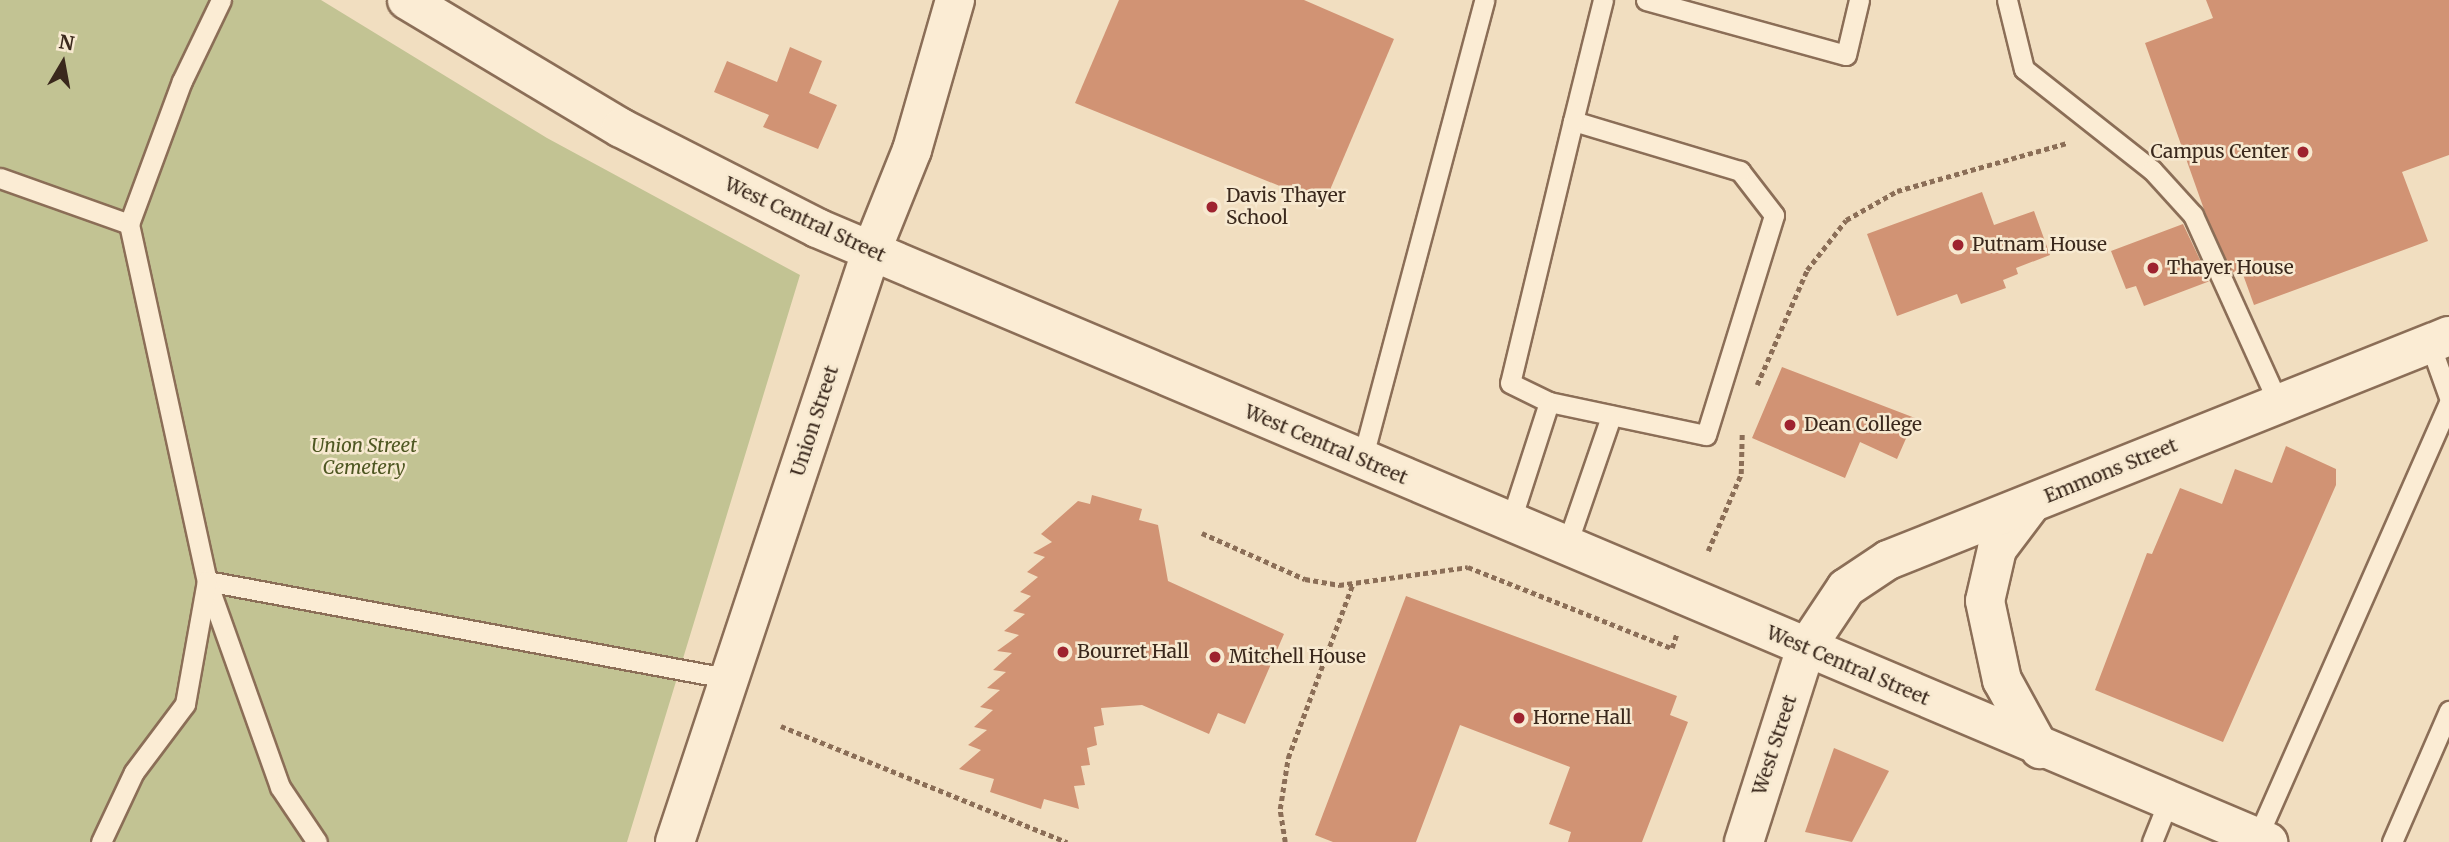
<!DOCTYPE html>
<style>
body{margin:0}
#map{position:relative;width:2449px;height:842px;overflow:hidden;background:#f1dec0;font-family:Merriweather,serif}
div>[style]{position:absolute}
.cemetery>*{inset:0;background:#c2c393}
.building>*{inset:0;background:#d19374}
.path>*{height:4.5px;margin-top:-2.25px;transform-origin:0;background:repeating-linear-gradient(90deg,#8b6e57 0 5px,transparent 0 8.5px)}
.roads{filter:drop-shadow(2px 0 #8b6e57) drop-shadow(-2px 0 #8b6e57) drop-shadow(0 2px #8b6e57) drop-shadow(0 -2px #8b6e57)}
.lane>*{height:19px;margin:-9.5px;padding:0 9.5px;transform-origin:9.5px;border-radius:9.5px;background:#fbecd4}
.street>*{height:38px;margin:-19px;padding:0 19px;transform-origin:19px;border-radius:19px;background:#fbecd4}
.secondary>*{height:38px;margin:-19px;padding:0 19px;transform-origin:19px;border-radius:19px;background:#fbecd4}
.dots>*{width:19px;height:19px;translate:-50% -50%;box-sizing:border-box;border:4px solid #f7e9d0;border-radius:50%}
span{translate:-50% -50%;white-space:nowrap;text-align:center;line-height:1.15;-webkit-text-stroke:5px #f7e9d0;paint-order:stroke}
.poi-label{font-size:19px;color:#3a281c}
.right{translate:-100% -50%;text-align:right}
.left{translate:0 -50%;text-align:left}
.street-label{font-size:19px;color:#3a281c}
.park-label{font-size:19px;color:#4e5722;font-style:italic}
.north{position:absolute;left:28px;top:28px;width:70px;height:70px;-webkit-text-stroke:5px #f7e9d0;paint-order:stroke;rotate:10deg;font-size:19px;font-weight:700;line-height:28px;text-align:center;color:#3a281c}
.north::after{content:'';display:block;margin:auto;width:24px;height:32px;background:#3a281c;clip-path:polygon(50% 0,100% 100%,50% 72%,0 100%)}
</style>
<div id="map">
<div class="cemetery">
<div style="clip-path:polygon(0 0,321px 0,547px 138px,800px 275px,627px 842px,0 842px)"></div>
</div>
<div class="building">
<div style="clip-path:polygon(1119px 0,1304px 0,1394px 39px,1324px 204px,1075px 103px)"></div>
<div style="clip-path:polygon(2206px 0,2449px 0,2449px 155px,2402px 172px,2428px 241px,2254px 305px,2241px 269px,2232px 273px,2206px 215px,2145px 43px,2213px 18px)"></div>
<div style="clip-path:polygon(790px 47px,822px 61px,809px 93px,837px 105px,818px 149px,763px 127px,769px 115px,714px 92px,727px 61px,777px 82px)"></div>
<div style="clip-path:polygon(1982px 192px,1994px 225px,2034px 211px,2050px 255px,2016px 268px,2018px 274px,2003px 280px,2006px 288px,1961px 304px,1957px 294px,1897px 316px,1867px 234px)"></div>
<div style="clip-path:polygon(2183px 224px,2210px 281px,2144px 306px,2136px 286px,2126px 289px,2111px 251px)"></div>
<div style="clip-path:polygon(1782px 367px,1915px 418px,1897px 459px,1860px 442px,1845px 478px,1752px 438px)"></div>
<div style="clip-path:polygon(2286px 446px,2336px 469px,2336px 485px,2223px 742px,2095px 690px,2147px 553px,2152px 554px,2180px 488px,2222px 504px,2235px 469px,2272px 483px)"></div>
<div style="clip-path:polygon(1092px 495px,1142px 509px,1139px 520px,1158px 525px,1168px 581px,1284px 634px,1245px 724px,1218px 713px,1209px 734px,1142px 705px,1101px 708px,1104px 725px,1094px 727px,1097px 745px,1087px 748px,1090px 765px,1081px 766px,1085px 785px,1074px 786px,1079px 809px,1044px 799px,1041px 809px,990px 792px,994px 779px,959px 769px,981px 750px,968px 745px,987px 730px,974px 727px,993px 710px,980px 707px,1000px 690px,987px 688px,1006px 672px,993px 670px,1012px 653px,997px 651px,1019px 635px,1004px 631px,1025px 614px,1013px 611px,1031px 596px,1020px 592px,1038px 577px,1027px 572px,1045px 557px,1033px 553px,1052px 542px,1041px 534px,1078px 501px,1090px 504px)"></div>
<div style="clip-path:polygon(1406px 596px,1677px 696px,1670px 715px,1688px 722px,1642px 842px,1568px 842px,1571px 832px,1549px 824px,1570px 767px,1460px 725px,1416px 842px,1333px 842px,1315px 835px)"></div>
<div style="clip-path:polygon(1834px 748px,1889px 771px,1852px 842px,1805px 832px)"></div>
</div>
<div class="path">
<div style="left:1757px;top:385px;width:125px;rotate:-66.5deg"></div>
<div style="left:1807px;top:270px;width:63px;rotate:-52deg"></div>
<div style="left:1846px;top:220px;width:59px;rotate:-29.6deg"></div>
<div style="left:1897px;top:191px;width:177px;rotate:-15.8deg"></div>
<div style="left:1202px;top:533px;width:113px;rotate:24.1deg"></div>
<div style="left:1305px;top:579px;width:35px;rotate:10deg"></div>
<div style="left:1339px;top:585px;width:130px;rotate:-7.9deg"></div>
<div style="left:1468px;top:567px;width:219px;rotate:21.7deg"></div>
<div style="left:1672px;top:648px;width:16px;rotate:-72deg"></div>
<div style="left:1708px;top:551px;width:84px;rotate:-66.8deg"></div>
<div style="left:1741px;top:474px;width:41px;rotate:-88.6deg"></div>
<div style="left:781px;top:726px;width:309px;rotate:22.1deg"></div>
<div style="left:1285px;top:842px;width:33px;rotate:-99deg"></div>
<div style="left:1280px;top:809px;width:52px;rotate:-81.1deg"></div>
<div style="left:1288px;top:758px;width:187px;rotate:-69.6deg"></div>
</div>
<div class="roads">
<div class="lane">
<div style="left:1646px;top:0;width:207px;rotate:15.4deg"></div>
<div style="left:1846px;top:55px;width:57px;rotate:-76.7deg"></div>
<div style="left:2007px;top:0;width:71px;rotate:76.2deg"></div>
<div style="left:2024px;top:69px;width:163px;rotate:38.3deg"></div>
<div style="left:2152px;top:170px;width:61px;rotate:47.7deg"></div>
<div style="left:2193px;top:215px;width:209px;rotate:65.6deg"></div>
<div style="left:1573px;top:121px;width:269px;rotate:103.5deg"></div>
<div style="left:1510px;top:383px;width:43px;rotate:26deg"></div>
<div style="left:1549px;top:402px;width:160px;rotate:11.9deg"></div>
<div style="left:1706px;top:435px;width:230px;rotate:-72.8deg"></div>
<div style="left:1774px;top:215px;width:56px;rotate:-127.7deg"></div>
<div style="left:1740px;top:171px;width:174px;rotate:-163.3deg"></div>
<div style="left:1573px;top:121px;width:125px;rotate:-76.1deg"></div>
<div style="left:0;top:178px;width:137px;rotate:19.6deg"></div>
<div style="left:129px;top:224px;width:365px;rotate:77.7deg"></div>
<div style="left:207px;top:581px;width:533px;rotate:10.59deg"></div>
<div style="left:129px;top:224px;width:153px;rotate:-69.7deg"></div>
<div style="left:182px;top:81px;width:90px;rotate:-64.3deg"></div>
<div style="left:2430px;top:344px;width:56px;rotate:70.3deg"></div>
<div style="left:1362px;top:460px;width:476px;rotate:-75.1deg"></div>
<div style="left:1510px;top:523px;width:127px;rotate:-72.1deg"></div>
<div style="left:1566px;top:547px;width:139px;rotate:-71deg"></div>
<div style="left:207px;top:582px;width:218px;rotate:70.4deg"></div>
<div style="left:280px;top:787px;width:66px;rotate:56.1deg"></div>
<div style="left:2257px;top:838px;width:475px;rotate:-66.2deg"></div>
<div style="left:101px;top:842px;width:77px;rotate:-64.8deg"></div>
<div style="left:134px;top:772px;width:85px;rotate:-53.1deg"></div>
<div style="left:185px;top:704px;width:125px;rotate:-79.9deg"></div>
<div style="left:2152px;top:842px;width:43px;rotate:-68.2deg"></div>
<div style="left:2392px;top:842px;width:143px;rotate:-66.5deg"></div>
</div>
<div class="street">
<div style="left:1744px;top:842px;width:204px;rotate:-72.3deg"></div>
</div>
<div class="secondary">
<div style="left:407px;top:0;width:249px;rotate:30.9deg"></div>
<div style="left:621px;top:128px;width:220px;rotate:27deg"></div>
<div style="left:817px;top:228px;width:1576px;rotate:22.94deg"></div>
<div style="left:2031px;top:504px;width:56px;rotate:127.1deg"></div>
<div style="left:1997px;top:549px;width:53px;rotate:103deg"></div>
<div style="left:1985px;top:601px;width:81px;rotate:77.9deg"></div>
<div style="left:2002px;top:680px;width:79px;rotate:61.2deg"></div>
<div style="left:1806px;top:648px;width:72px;rotate:-56.3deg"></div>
<div style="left:1846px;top:588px;width:50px;rotate:-33.7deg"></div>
<div style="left:1888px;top:560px;width:604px;rotate:-21.77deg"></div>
<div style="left:675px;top:842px;width:622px;rotate:-71.62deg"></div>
<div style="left:871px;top:252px;width:110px;rotate:-68.1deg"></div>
<div style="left:912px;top:150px;width:156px;rotate:-74deg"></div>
</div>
</div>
<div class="dots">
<div style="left:2303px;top:152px;background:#9e232f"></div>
<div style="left:1212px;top:207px;background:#9e232f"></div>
<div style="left:1958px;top:245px;background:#9e232f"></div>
<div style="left:2153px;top:268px;background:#9e232f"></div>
<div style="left:1790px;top:425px;background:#9e232f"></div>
<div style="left:1063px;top:652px;background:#9e232f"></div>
<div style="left:1215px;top:657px;background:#9e232f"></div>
<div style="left:1519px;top:718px;background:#9e232f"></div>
</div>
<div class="poi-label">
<span class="right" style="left:2289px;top:152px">Campus Center</span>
<span class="left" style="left:1226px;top:207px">Davis Thayer<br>School</span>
<span class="left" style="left:1972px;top:245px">Putnam House</span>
<span class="left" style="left:2167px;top:268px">Thayer House</span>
<span class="left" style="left:1804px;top:425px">Dean College</span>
<span class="left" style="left:1077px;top:652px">Bourret Hall</span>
<span class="left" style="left:1229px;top:657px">Mitchell House</span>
<span class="left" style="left:1533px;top:718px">Horne Hall</span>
</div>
<div class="street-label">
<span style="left:805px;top:220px;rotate:25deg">West Central Street</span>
<span style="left:815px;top:421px;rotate:-72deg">Union Street</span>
<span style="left:1326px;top:445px;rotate:23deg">West Central Street</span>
<span style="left:2111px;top:471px;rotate:-22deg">Emmons Street</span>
<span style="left:1848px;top:666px;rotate:23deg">West Central Street</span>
<span style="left:1775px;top:745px;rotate:-72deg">West Street</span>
</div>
<div class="park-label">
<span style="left:364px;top:457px">Union Street<br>Cemetery</span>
</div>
<div class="north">N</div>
</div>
